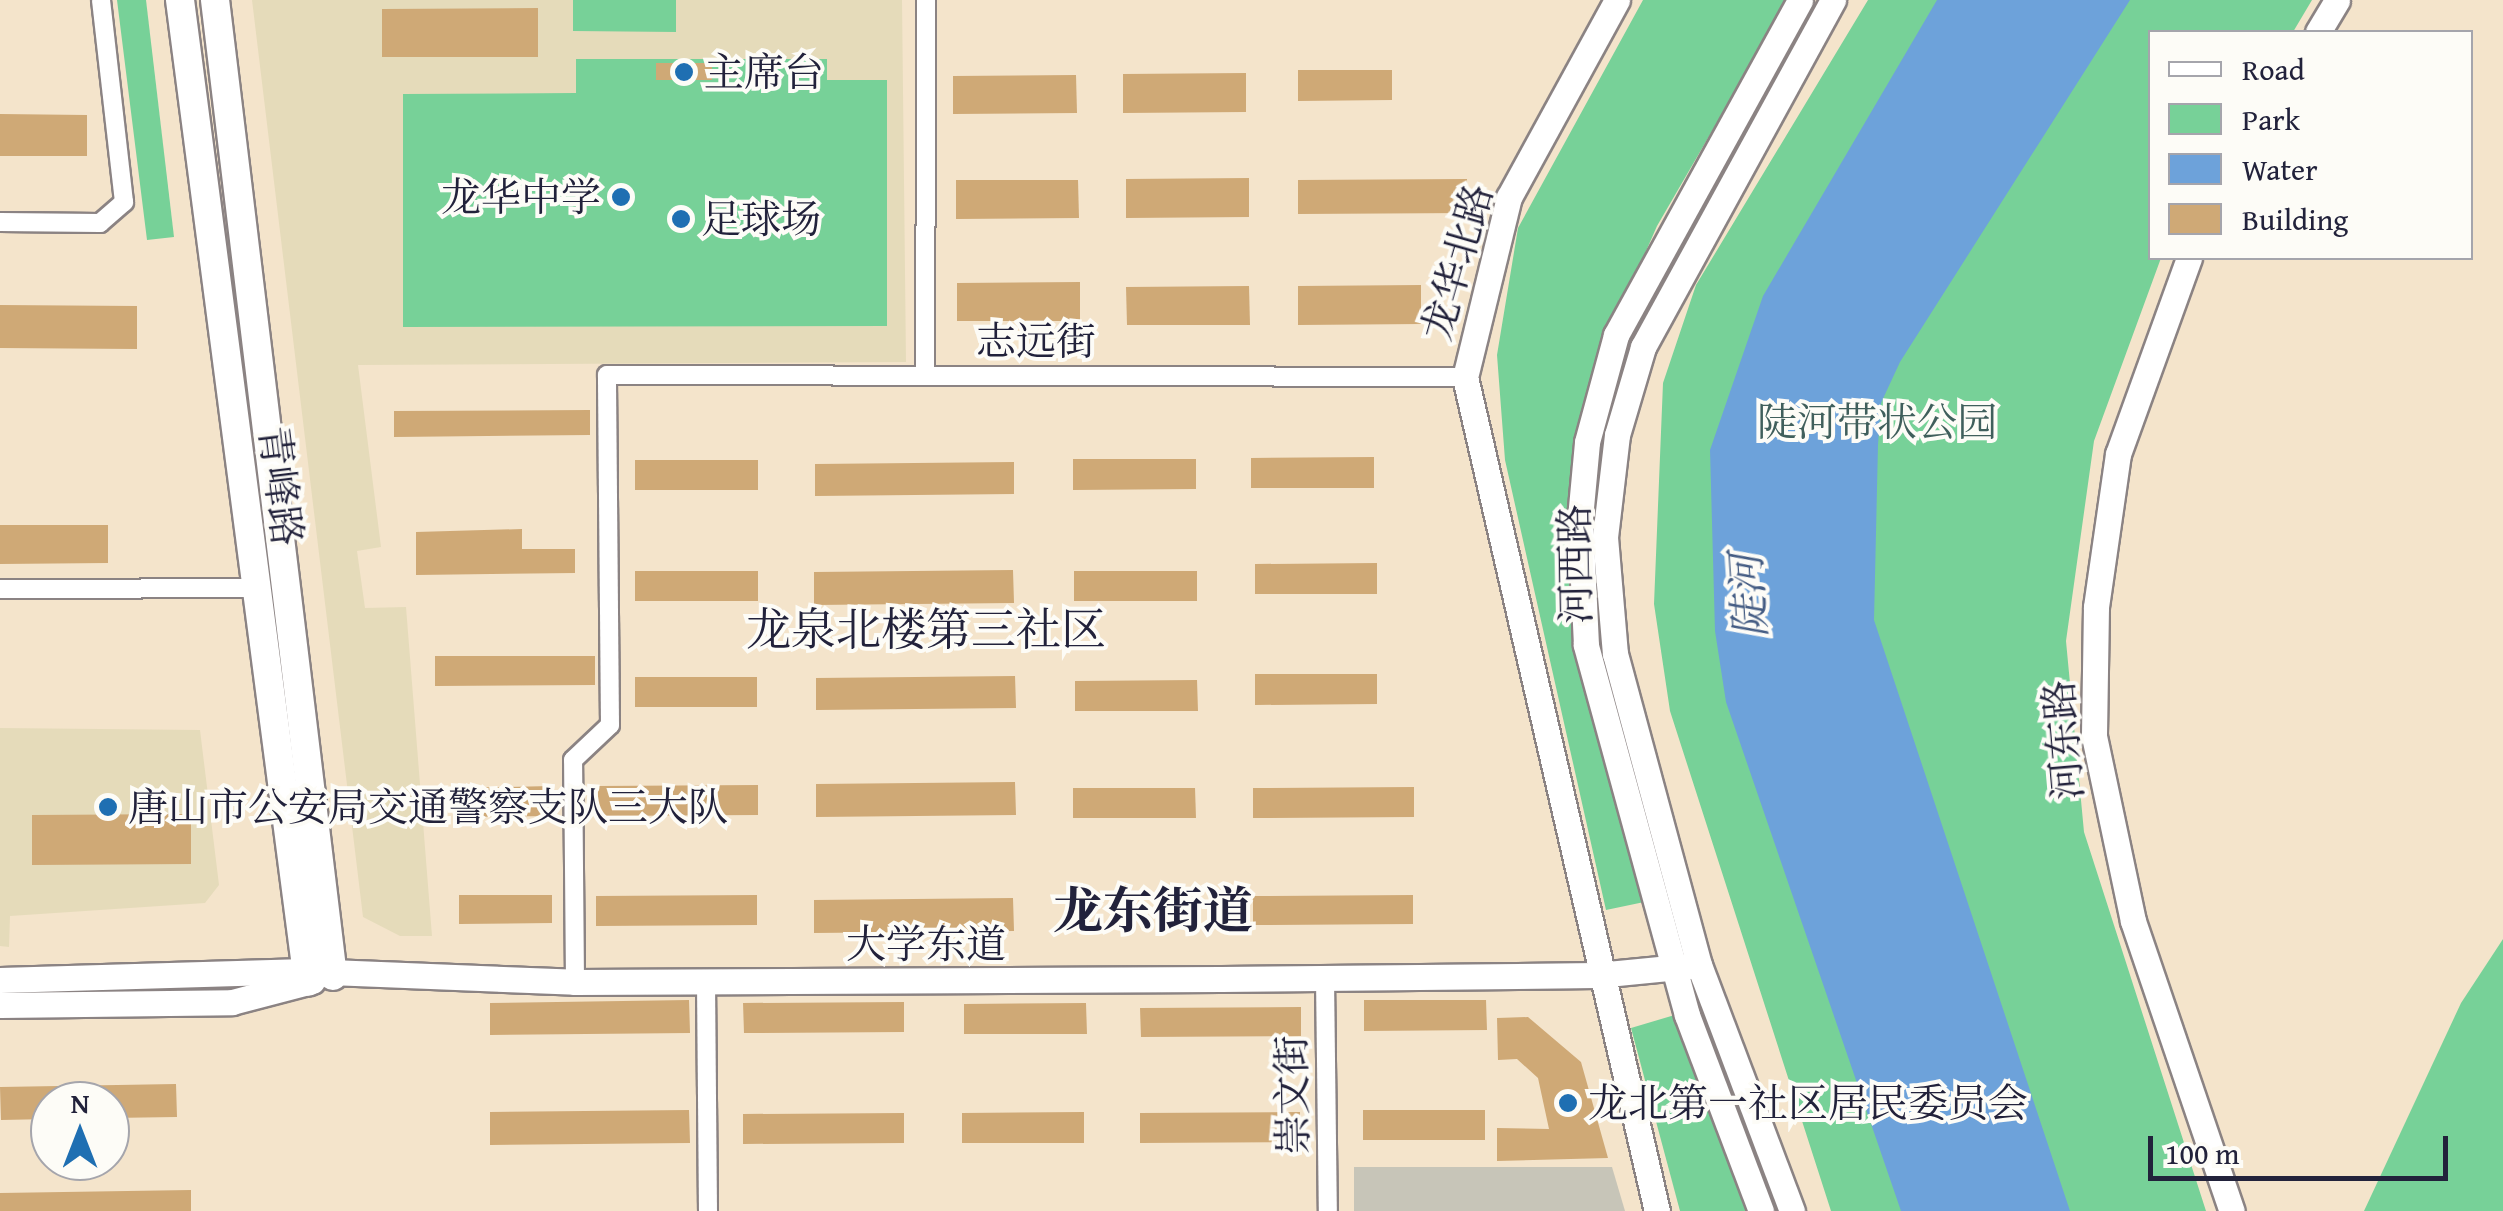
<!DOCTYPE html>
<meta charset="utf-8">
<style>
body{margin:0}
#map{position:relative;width:2503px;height:1211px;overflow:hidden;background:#f4e4cb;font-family:"Gentium Book Plus","Noto Serif SC",serif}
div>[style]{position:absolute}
.built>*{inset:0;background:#e5dbba}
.industrial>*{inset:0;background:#c7c5b8}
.green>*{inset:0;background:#77d198}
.water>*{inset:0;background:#6da2da}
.building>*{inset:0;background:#cfa976}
.roads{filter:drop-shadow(2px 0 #8b8383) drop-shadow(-2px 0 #8b8383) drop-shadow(0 2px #8b8383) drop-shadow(0 -2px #8b8383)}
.street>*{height:18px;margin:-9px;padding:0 9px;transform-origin:9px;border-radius:9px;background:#fff}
.secondary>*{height:25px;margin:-12.5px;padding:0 12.5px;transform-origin:12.5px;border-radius:12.5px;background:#fff}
.primary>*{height:28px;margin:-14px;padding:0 14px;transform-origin:14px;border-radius:14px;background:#fff}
.dots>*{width:28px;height:28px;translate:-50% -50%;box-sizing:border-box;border:5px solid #fdfcf7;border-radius:50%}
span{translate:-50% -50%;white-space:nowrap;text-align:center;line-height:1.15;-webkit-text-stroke:8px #fdfcf7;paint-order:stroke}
.poi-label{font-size:40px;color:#22223b}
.left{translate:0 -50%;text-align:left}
.right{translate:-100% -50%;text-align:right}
.street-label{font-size:40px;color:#22223b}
.park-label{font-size:40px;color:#405f5c}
.water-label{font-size:42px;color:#445c83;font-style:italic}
.quarter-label{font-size:45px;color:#22223b}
.district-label{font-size:50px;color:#22223b;font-weight:700}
.legend{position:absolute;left:2148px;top:30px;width:325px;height:230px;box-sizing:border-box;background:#fdfcf7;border:2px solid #a5a5ac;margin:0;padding:12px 18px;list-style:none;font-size:30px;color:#22223b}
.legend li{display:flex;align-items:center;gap:20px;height:50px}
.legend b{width:50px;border:2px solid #a5a5ac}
.north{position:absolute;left:30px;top:1081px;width:100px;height:100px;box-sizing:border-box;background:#fdfcf7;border:2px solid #a5a5ac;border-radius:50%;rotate:0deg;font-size:28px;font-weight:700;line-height:40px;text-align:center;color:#22223b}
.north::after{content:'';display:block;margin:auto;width:35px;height:45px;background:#1f6fb2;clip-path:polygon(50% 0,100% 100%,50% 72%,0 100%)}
.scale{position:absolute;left:2148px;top:1136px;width:300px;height:45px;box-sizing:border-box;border:5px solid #22223b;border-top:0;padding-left:12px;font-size:30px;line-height:35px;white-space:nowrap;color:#22223b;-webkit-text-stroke:8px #fdfcf7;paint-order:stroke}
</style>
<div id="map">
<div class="built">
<div style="clip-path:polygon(252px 0,902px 0,906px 362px,358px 365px,381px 547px,357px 551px,365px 608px,406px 607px,432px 936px,400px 936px,363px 917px)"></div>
<div style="clip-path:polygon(0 728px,200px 730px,219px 885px,205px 903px,10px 916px,9px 947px,0 946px)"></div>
</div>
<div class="industrial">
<div style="clip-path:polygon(1354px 1167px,1612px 1167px,1625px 1211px,1354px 1211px)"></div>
</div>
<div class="green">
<div style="clip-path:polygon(117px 0,146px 0,174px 237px,147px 240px)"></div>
<div style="clip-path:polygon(573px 0,676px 0,676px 32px,573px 31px)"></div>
<div style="clip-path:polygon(1643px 0,1788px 0,1657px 226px,1591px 377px,1570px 518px,1571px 606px,1587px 693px,1649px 901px,1606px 910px,1505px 460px,1497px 355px,1518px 228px)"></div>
<div style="clip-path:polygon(1868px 0,2312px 0,2293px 32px,2150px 32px,2150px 258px,2161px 258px,2094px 441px,2066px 641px,2084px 832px,2206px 1211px,1831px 1211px,1670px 711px,1654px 604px,1663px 383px,1696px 285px)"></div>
<div style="clip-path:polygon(576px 59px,827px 59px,827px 80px,887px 80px,887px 326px,403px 327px,403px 94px,576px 93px)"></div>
<div style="clip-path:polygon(2503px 939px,2503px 1211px,2364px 1211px,2461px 1003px)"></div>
<div style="clip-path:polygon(1678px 1014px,1756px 1211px,1680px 1211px,1631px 1028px)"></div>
</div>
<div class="water">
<div style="clip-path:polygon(1937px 0,2130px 0,1900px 362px,1881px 403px,1878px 445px,1874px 620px,2070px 1211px,1901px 1211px,1726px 702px,1715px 631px,1710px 450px,1763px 296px)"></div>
</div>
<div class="building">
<div style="clip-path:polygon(538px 8px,538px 57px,382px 57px,382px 9px)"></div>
<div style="clip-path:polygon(656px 63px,712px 63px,712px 80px,656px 80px)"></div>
<div style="clip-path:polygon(1298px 70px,1392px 70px,1392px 100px,1298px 101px)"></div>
<div style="clip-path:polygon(1246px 73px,1246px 112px,1123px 113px,1123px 74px)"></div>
<div style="clip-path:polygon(1076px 75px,1077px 113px,953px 114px,953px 76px)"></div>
<div style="clip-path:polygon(0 114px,87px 115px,87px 156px,0 156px)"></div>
<div style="clip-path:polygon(1249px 178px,1249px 217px,1126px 218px,1126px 179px)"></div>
<div style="clip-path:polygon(1467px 179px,1468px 213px,1298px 214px,1298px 180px)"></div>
<div style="clip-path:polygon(956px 180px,1078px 180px,1079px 218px,956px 219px)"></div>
<div style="clip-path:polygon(1080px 282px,1080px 321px,957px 321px,957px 283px)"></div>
<div style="clip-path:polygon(1421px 285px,1421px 324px,1298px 325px,1298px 286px)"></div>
<div style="clip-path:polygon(1249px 286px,1250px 325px,1127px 325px,1126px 287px)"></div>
<div style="clip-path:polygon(0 305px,137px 306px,137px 349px,0 348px)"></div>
<div style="clip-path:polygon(590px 410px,590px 435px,394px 437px,394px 411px)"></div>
<div style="clip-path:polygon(1374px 457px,1374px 488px,1251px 488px,1251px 458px)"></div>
<div style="clip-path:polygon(1073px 459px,1196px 459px,1196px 489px,1073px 490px)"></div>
<div style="clip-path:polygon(635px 460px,758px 460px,758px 490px,635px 490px)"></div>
<div style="clip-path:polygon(1014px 462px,1014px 494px,815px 496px,815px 464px)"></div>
<div style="clip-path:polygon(0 525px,108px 525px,108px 563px,0 564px)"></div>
<div style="clip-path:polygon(522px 529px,522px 549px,575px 549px,575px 573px,416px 575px,416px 532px)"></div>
<div style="clip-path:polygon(1377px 563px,1377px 594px,1255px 594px,1255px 564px)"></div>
<div style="clip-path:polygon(1013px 570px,1014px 603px,814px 605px,814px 572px)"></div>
<div style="clip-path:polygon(635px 571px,758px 571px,758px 601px,635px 601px)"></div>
<div style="clip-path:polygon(1074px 571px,1197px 571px,1197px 601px,1074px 601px)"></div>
<div style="clip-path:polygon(435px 656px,595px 656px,595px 685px,435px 686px)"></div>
<div style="clip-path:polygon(1255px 674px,1377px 674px,1377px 704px,1255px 705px)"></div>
<div style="clip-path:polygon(1015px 676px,1016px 708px,816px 710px,816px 678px)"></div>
<div style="clip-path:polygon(635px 677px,757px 677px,757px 707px,635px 707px)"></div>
<div style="clip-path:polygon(1197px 680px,1198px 711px,1075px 711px,1075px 681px)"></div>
<div style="clip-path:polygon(1015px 782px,1016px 815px,816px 817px,816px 784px)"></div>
<div style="clip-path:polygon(758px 785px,758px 815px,598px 816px,598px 786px)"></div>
<div style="clip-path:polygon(551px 786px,551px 816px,457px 817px,456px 788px)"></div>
<div style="clip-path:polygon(1414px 787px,1414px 817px,1253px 818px,1253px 788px)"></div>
<div style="clip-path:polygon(1073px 788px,1195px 788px,1196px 818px,1073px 818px)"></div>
<div style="clip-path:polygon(191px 814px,191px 864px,32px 865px,32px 815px)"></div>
<div style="clip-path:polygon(459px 895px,552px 895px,552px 923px,459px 924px)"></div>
<div style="clip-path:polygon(757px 895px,757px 925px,596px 926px,596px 896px)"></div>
<div style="clip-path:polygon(1413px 895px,1413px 924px,1253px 925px,1253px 896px)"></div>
<div style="clip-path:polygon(1013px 898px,1014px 931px,814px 933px,814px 900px)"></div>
<div style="clip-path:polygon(689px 1000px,690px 1033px,490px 1035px,490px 1003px)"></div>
<div style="clip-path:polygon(1364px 1000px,1486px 1000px,1487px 1030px,1364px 1031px)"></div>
<div style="clip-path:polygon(904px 1002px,904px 1032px,744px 1033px,743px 1003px)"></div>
<div style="clip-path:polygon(1086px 1003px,1087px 1034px,964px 1034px,964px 1004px)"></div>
<div style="clip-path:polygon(1301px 1007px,1301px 1036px,1141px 1037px,1140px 1008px)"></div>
<div style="clip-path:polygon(1528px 1017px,1581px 1062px,1608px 1158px,1497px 1161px,1497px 1128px,1549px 1129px,1538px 1078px,1517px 1059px,1498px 1060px,1497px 1018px)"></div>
<div style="clip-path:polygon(176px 1084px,177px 1117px,110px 1118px,110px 1101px,50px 1101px,50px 1119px,1px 1120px,0 1087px)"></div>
<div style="clip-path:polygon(689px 1110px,690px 1143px,490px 1145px,490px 1112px)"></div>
<div style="clip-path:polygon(1363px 1110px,1485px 1110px,1485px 1140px,1363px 1140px)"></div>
<div style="clip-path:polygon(1084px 1112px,1084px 1143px,962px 1143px,962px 1113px)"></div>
<div style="clip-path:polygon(1300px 1112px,1300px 1142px,1140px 1143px,1140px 1113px)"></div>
<div style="clip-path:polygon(904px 1113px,904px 1143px,743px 1144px,743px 1114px)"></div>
<div style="clip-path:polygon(191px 1190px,191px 1211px,0 1211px,0 1193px)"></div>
</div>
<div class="roads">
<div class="street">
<div style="left:0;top:222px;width:100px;rotate:0.6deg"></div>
<div style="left:100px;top:223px;width:32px;rotate:-41deg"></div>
<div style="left:124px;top:202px;width:203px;rotate:-96.5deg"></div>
<div style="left:925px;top:376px;width:376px;rotate:-89.8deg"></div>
<div style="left:0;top:589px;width:253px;rotate:-0.2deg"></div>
<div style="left:1325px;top:978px;width:233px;rotate:89.3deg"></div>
<div style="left:575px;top:982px;width:222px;rotate:-90.5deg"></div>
<div style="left:573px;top:760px;width:51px;rotate:-43.4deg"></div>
<div style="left:610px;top:725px;width:350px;rotate:-90.5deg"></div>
<div style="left:607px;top:375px;width:858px;rotate:0.13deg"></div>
<div style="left:706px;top:982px;width:229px;rotate:89.5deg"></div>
</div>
<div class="secondary">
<div style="left:1617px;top:0;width:225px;rotate:118.7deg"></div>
<div style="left:1509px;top:197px;width:185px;rotate:103.7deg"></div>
<div style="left:1465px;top:377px;width:856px;rotate:77.04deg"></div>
<div style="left:2318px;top:32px;width:37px;rotate:-59deg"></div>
<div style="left:2189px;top:258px;width:208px;rotate:109.9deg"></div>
<div style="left:2118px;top:454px;width:155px;rotate:98.2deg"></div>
<div style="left:2096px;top:607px;width:129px;rotate:90.9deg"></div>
<div style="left:2094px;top:736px;width:189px;rotate:78.1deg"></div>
<div style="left:2133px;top:921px;width:306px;rotate:71.2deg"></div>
<div style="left:0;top:980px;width:305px;rotate:-1.7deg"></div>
<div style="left:305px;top:971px;width:270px;rotate:2.3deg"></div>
<div style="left:575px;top:982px;width:646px;rotate:-0.27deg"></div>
<div style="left:1221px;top:979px;width:376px;rotate:-0.6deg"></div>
<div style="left:1597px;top:975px;width:102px;rotate:-5.6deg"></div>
<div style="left:0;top:1005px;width:232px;rotate:-0.7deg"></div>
<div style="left:232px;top:1002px;width:83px;rotate:-14.7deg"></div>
<div style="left:1761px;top:1211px;width:210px;rotate:-110.7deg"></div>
<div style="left:1687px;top:1015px;width:384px;rotate:-105.3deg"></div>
<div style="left:1586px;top:645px;width:127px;rotate:-92.7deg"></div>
<div style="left:1580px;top:518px;width:76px;rotate:-84.7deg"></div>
<div style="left:1587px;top:442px;width:111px;rotate:-74.8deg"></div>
<div style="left:1616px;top:335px;width:382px;rotate:-61.2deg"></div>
<div style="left:1792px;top:1211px;width:263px;rotate:-110.7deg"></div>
<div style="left:1699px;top:965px;width:322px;rotate:-105.1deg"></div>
<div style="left:1615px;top:654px;width:117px;rotate:-94.9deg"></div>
<div style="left:1605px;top:537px;width:103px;rotate:-83.3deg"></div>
<div style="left:1617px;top:435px;width:92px;rotate:-73.5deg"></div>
<div style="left:1643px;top:347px;width:396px;rotate:-61.3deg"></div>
</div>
<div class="primary">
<div style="left:180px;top:0;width:990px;rotate:82.57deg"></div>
<div style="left:215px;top:0;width:983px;rotate:83.11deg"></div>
</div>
</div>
<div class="dots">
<div style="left:684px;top:72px;background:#1f6fb2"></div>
<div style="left:621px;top:197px;background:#1f6fb2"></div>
<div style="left:681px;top:219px;background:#1f6fb2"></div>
<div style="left:108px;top:807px;background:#1f6fb2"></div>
<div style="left:1568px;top:1103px;background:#1f6fb2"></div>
</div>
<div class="poi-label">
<span class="left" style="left:704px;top:72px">主席台</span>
<span class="right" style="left:601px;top:197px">龙华中学</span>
<span class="left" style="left:701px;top:219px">足球场</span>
<span class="left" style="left:128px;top:807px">唐山市公安局交通警察支队三大队</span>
<span class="left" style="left:1588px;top:1103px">龙北第一社区居民委员会</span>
</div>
<div class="street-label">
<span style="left:1457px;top:262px;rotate:-74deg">龙华北路</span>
<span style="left:1036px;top:341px">志远街</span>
<span style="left:281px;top:486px;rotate:83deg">青峰路</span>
<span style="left:1575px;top:564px;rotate:-91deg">河西路</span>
<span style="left:2063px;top:740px;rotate:-95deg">河东路</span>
<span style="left:926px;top:944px">大学东道</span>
<span style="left:1292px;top:1095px;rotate:-91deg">崇文街</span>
</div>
<div class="park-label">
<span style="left:1877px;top:422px">陡河带状公园</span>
</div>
<div class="water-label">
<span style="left:1748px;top:596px;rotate:-94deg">陡河</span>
</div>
<div class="quarter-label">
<span style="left:926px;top:629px">龙泉北楼第三社区</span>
</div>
<div class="district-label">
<span style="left:1153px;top:910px">龙东街道</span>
</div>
<ul class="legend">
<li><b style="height:12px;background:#fff"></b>Road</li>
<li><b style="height:28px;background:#77d198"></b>Park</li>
<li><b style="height:28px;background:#6da2da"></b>Water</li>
<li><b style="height:28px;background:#cfa976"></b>Building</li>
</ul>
<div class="north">N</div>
<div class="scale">100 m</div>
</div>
